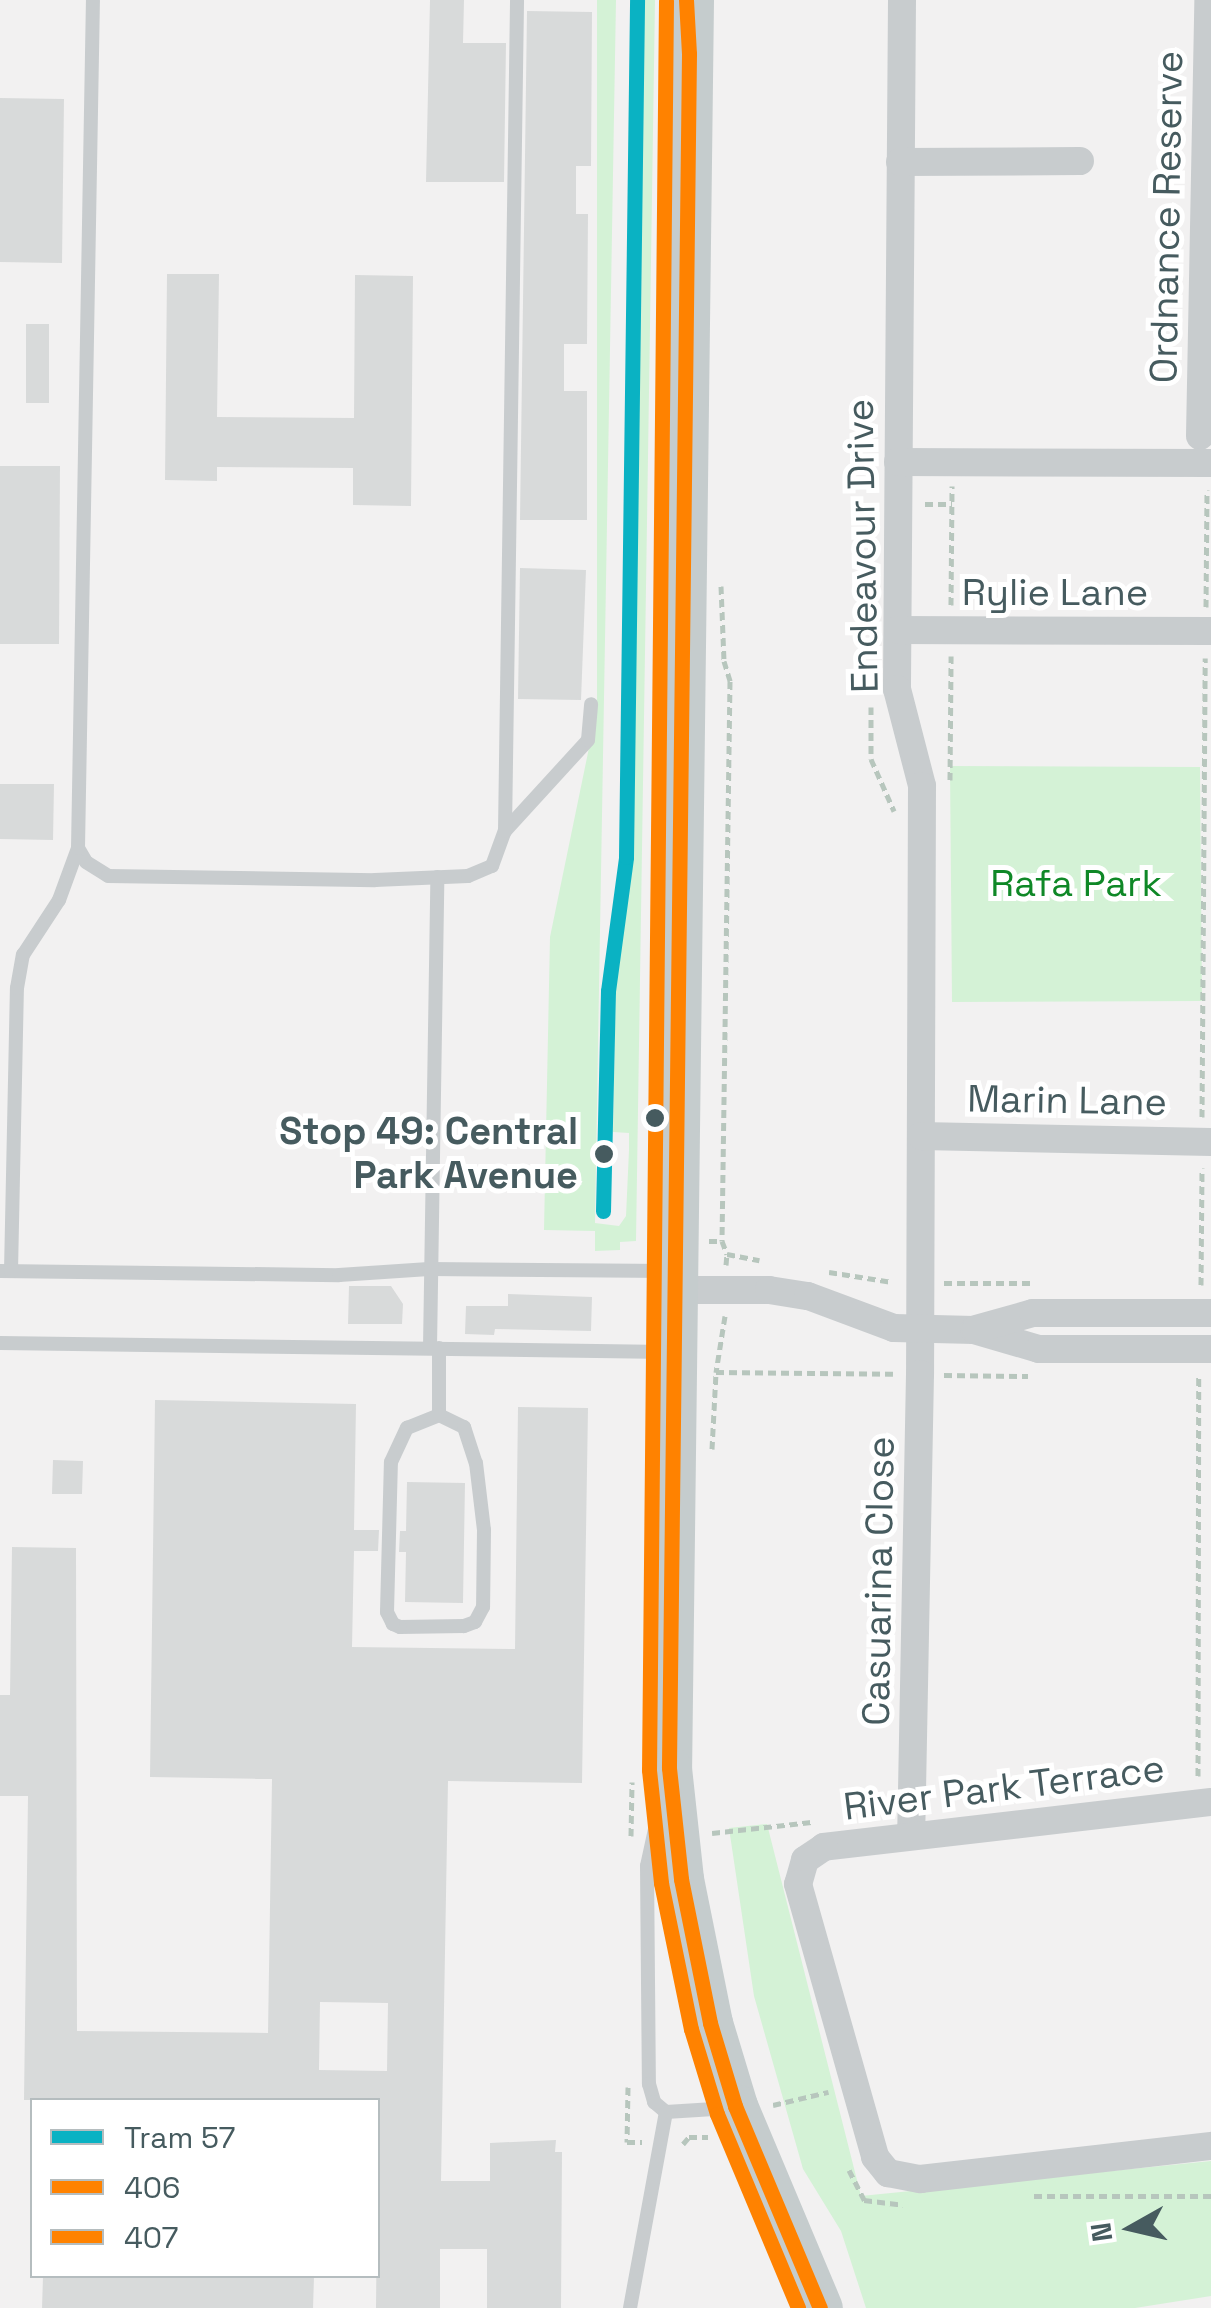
<!DOCTYPE html>
<style>
body{margin:0}
#map{position:relative;width:1211px;height:2308px;overflow:hidden;background:#f2f1f1;font-family:"Space Grotesk",sans-serif}
div>[style]{position:absolute}
.green>*{inset:0;background:#d4f2d6}
.building>*{inset:0;background:#d8dada}
.path>*{height:5px;margin-top:-2.5px;transform-origin:0;background:repeating-linear-gradient(90deg,#b7c6bd 0 8px,transparent 0 13px)}
.service>*{height:14px;margin:-7px;padding:0 7px;transform-origin:7px;border-radius:7px;background:#c8ccce}
.minor>*{height:28px;margin:-14px;padding:0 14px;transform-origin:14px;border-radius:14px;background:#c8ccce}
.primary>*{height:45px;margin:-22.5px;padding:0 22.5px;transform-origin:22.5px;border-radius:22.5px;background:#c5cccd}
.bus-1>*{height:15px;margin:-7.5px;padding:0 7.5px;transform-origin:7.5px;border-radius:7.5px;background:#ff8200}
.bus-2>*{height:15px;margin:-7.5px;padding:0 7.5px;transform-origin:7.5px;border-radius:7.5px;background:#ff8200}
.tram-1>*{height:15px;margin:-7.5px;padding:0 7.5px;transform-origin:7.5px;border-radius:7.5px;background:#0ab2c3}
.dots>*{width:28px;height:28px;translate:-50% -50%;box-sizing:border-box;border:5px solid #fff;border-radius:50%}
span{translate:-50% -50%;white-space:nowrap;text-align:center;line-height:1.15;-webkit-text-stroke:10px #fff;paint-order:stroke}
.street-label{font-size:38px;color:#465b5f}
.park-label{font-size:38px;color:#0f8827}
.stop-label{font-size:38px;color:#465b5f;font-weight:700}
.right{translate:-100% -50%;text-align:right}
.legend{position:absolute;left:30px;top:2098px;width:350px;height:180px;box-sizing:border-box;background:#fff;border:2px solid #b5bdbf;margin:0;padding:12px 18px;list-style:none;font-size:30px;color:#465b5f}
.legend li{display:flex;align-items:center;gap:20px;height:50px}
.legend b{width:50px;border:2px solid #b5bdbf}
.north{position:absolute;left:1081px;top:2178px;width:100px;height:100px;-webkit-text-stroke:8px #fff;paint-order:stroke;rotate:262deg;font-size:28px;font-weight:700;line-height:40px;text-align:center;color:#465b5f}
.north::after{content:'';display:block;margin:auto;width:35px;height:45px;background:#465b5f;clip-path:polygon(50% 0,100% 100%,50% 72%,0 100%)}
</style>
<div id="map">
<div class="green">
<div style="clip-path:polygon(597px 0,616px 0,595px 1223px,619px 1226px,626px 1216px,629px 1150px,629px 1133px,613px 1132px,616px 979px,631px 870px,634px 803px,644px 0,655px 0,636px 1241px,620px 1242px,620px 1250px,595px 1251px,595px 1231px,544px 1230px,550px 937px,597px 709px)"></div>
<div style="clip-path:polygon(950px 766px,1200px 767px,1202px 1001px,952px 1002px)"></div>
<div style="clip-path:polygon(767px 1824px,861px 2196px,1211px 2161px,1211px 2296px,1135px 2308px,866px 2308px,841px 2231px,803px 2169px,754px 1996px,729px 1828px)"></div>
</div>
<div class="building">
<div style="clip-path:polygon(430px 0,464px 0,463px 43px,506px 43px,504px 182px,426px 182px)"></div>
<div style="clip-path:polygon(527px 11px,592px 12px,591px 166px,576px 166px,576px 214px,588px 214px,587px 344px,564px 344px,564px 391px,587px 391px,587px 520px,520px 520px)"></div>
<div style="clip-path:polygon(0 98px,64px 99px,62px 263px,0 262px)"></div>
<div style="clip-path:polygon(167px 274px,219px 274px,217px 417px,354px 418px,355px 275px,413px 276px,411px 506px,353px 505px,353px 468px,217px 467px,217px 481px,165px 480px)"></div>
<div style="clip-path:polygon(26px 324px,49px 324px,49px 403px,26px 403px)"></div>
<div style="clip-path:polygon(0 466px,60px 466px,59px 644px,0 644px)"></div>
<div style="clip-path:polygon(520px 568px,586px 570px,581px 700px,518px 699px)"></div>
<div style="clip-path:polygon(0 784px,54px 784px,53px 840px,0 839px)"></div>
<div style="clip-path:polygon(349px 1286px,391px 1286px,403px 1304px,402px 1324px,348px 1324px)"></div>
<div style="clip-path:polygon(508px 1294px,592px 1297px,591px 1331px,495px 1329px,494px 1335px,465px 1334px,466px 1306px,508px 1306px)"></div>
<div style="clip-path:polygon(evenodd,155px 1400px,356px 1404px,354px 1530px,379px 1530px,378px 1551px,354px 1551px,352px 1647px,515px 1649px,518px 1407px,588px 1408px,582px 1783px,448px 1781px,441px 2181px,490px 2181px,490px 2143px,556px 2140px,555px 2152px,562px 2152px,561px 2308px,487px 2308px,487px 2249px,440px 2249px,440px 2308px,376px 2308px,378px 2100px,24px 2100px,28px 1796px,0 1796px,0 1695px,10px 1695px,12px 1547px,76px 1548px,77px 2031px,268px 2033px,272px 1779px,150px 1777px,155px 1400px,320px 2002px,388px 2003px,387px 2071px,319px 2070px,320px 2002px)"></div>
<div style="clip-path:polygon(53px 1460px,83px 1461px,82px 1494px,52px 1494px)"></div>
<div style="clip-path:polygon(407px 1482px,465px 1483px,463px 1603px,405px 1602px,406px 1552px,399px 1552px,400px 1531px,406px 1531px)"></div>
<div style="clip-path:polygon(43px 2276px,314px 2276px,313px 2308px,42px 2308px)"></div>
</div>
<div class="path">
<div style="left:925px;top:504px;width:27px"></div>
<div style="left:721px;top:586px;width:75px;rotate:87.7deg"></div>
<div style="left:724px;top:661px;width:21px;rotate:73deg"></div>
<div style="left:730px;top:681px;width:560px;rotate:90.82deg"></div>
<div style="left:951px;top:605px;width:119px;rotate:-89.5deg"></div>
<div style="left:1206px;top:607px;width:117px;rotate:-89.5deg"></div>
<div style="left:871px;top:707px;width:52px;rotate:90deg"></div>
<div style="left:871px;top:759px;width:57px;rotate:66.1deg"></div>
<div style="left:950px;top:780px;width:124px;rotate:-89.5deg"></div>
<div style="left:1202px;top:1117px;width:459px;rotate:-89.6deg"></div>
<div style="left:709px;top:1241px;width:13px"></div>
<div style="left:722px;top:1241px;width:14px;rotate:69deg"></div>
<div style="left:726px;top:1265px;width:11px;rotate:-85deg"></div>
<div style="left:727px;top:1254px;width:33px;rotate:11deg"></div>
<div style="left:829px;top:1272px;width:64px;rotate:9deg"></div>
<div style="left:944px;top:1283px;width:89px"></div>
<div style="left:1201px;top:1285px;width:117px;rotate:-89.5deg"></div>
<div style="left:725px;top:1316px;width:57px;rotate:99.1deg"></div>
<div style="left:716px;top:1372px;width:177px;rotate:0.6deg"></div>
<div style="left:944px;top:1375px;width:84px;rotate:0.7deg"></div>
<div style="left:712px;top:1449px;width:77px;rotate:-87deg"></div>
<div style="left:1198px;top:1776px;width:399px;rotate:-89.9deg"></div>
<div style="left:712px;top:1833px;width:100px;rotate:-6.3deg"></div>
<div style="left:631px;top:1836px;width:54px;rotate:-88.9deg"></div>
<div style="left:628px;top:2087px;width:55px;rotate:91deg"></div>
<div style="left:627px;top:2142px;width:15px"></div>
<div style="left:773px;top:2105px;width:57px;rotate:-13.3deg"></div>
<div style="left:683px;top:2144px;width:9px;rotate:-49deg"></div>
<div style="left:689px;top:2137px;width:19px"></div>
<div style="left:849px;top:2170px;width:34px;rotate:63deg"></div>
<div style="left:864px;top:2200px;width:39px;rotate:7deg"></div>
<div style="left:1034px;top:2196px;width:177px"></div>
</div>
<div class="service">
<div style="left:505px;top:831px;width:123px;rotate:-47.6deg"></div>
<div style="left:588px;top:740px;width:36px;rotate:-85deg"></div>
<div style="left:78px;top:848px;width:16px;rotate:60deg"></div>
<div style="left:86px;top:862px;width:26px;rotate:32deg"></div>
<div style="left:108px;top:876px;width:267px;rotate:0.9deg"></div>
<div style="left:375px;top:880px;width:93px;rotate:-2.5deg"></div>
<div style="left:468px;top:876px;width:26px;rotate:-23deg"></div>
<div style="left:492px;top:866px;width:37px;rotate:-70deg"></div>
<div style="left:505px;top:831px;width:831px;rotate:-89.17deg"></div>
<div style="left:0;top:1271px;width:339px;rotate:0.7deg"></div>
<div style="left:339px;top:1275px;width:90px;rotate:-3.8deg"></div>
<div style="left:429px;top:1269px;width:240px;rotate:0.5deg"></div>
<div style="left:11px;top:1271px;width:283px;rotate:-88.8deg"></div>
<div style="left:17px;top:988px;width:34px;rotate:-80deg"></div>
<div style="left:23px;top:955px;width:66px;rotate:-56.8deg"></div>
<div style="left:59px;top:900px;width:55px;rotate:-69.9deg"></div>
<div style="left:78px;top:848px;width:848px;rotate:-88.99deg"></div>
<div style="left:0;top:1343px;width:667px;rotate:0.77deg"></div>
<div style="left:430px;top:1348px;width:471px;rotate:-89.1deg"></div>
<div style="left:439px;top:1348px;width:67px;rotate:90deg"></div>
<div style="left:439px;top:1415px;width:28px;rotate:26deg"></div>
<div style="left:464px;top:1427px;width:38px;rotate:72deg"></div>
<div style="left:476px;top:1463px;width:67px;rotate:83.2deg"></div>
<div style="left:484px;top:1530px;width:77px;rotate:90.7deg"></div>
<div style="left:483px;top:1607px;width:17px;rotate:118deg"></div>
<div style="left:475px;top:1622px;width:12px;rotate:160deg"></div>
<div style="left:464px;top:1626px;width:64px;rotate:179.1deg"></div>
<div style="left:400px;top:1627px;width:8px;rotate:-157deg"></div>
<div style="left:393px;top:1624px;width:13px;rotate:-117deg"></div>
<div style="left:387px;top:1612px;width:150px;rotate:-88.5deg"></div>
<div style="left:391px;top:1462px;width:38px;rotate:-65deg"></div>
<div style="left:407px;top:1428px;width:35px;rotate:-22deg"></div>
<div style="left:657px;top:1820px;width:47px;rotate:102.3deg"></div>
<div style="left:647px;top:1866px;width:218px;rotate:89.5deg"></div>
<div style="left:649px;top:2084px;width:19px;rotate:74deg"></div>
<div style="left:654px;top:2102px;width:16px;rotate:40deg"></div>
<div style="left:666px;top:2112px;width:64px;rotate:-3.6deg"></div>
<div style="left:630px;top:2308px;width:199px;rotate:-79.6deg"></div>
</div>
<div class="minor">
<div style="left:902px;top:0;width:689px;rotate:90.42deg"></div>
<div style="left:897px;top:689px;width:100px;rotate:75.5deg"></div>
<div style="left:922px;top:786px;width:588px;rotate:90.19deg"></div>
<div style="left:920px;top:1374px;width:460px;rotate:91.1deg"></div>
<div style="left:900px;top:162px;width:180px;rotate:-0.3deg"></div>
<div style="left:1200px;top:436px;width:436px;rotate:-88.9deg"></div>
<div style="left:898px;top:462px;width:313px;rotate:0.2deg"></div>
<div style="left:898px;top:630px;width:313px;rotate:0.2deg"></div>
<div style="left:921px;top:1136px;width:290px;rotate:1.2deg"></div>
<div style="left:673px;top:1290px;width:96px"></div>
<div style="left:769px;top:1290px;width:39px;rotate:9deg"></div>
<div style="left:808px;top:1296px;width:92px;rotate:20.4deg"></div>
<div style="left:894px;top:1328px;width:80px;rotate:1.4deg"></div>
<div style="left:974px;top:1330px;width:68px;rotate:16.3deg"></div>
<div style="left:1039px;top:1349px;width:172px"></div>
<div style="left:976px;top:1329px;width:59px;rotate:-15.7deg"></div>
<div style="left:1033px;top:1313px;width:178px"></div>
<div style="left:1211px;top:1802px;width:390px;rotate:173.4deg"></div>
<div style="left:824px;top:1847px;width:23px;rotate:146deg"></div>
<div style="left:805px;top:1860px;width:25px;rotate:106deg"></div>
<div style="left:798px;top:1884px;width:284px;rotate:74.2deg"></div>
<div style="left:875px;top:2157px;width:21px;rotate:51deg"></div>
<div style="left:888px;top:2173px;width:33px;rotate:11deg"></div>
<div style="left:920px;top:2179px;width:293px;rotate:-6.5deg"></div>
</div>
<div class="primary">
<div style="left:691px;top:0;width:1768px;rotate:90.71deg"></div>
<div style="left:669px;top:1768px;width:112px;rotate:83.8deg"></div>
<div style="left:681px;top:1879px;width:147px;rotate:78.6deg"></div>
<div style="left:710px;top:2023px;width:87px;rotate:73.2deg"></div>
<div style="left:735px;top:2106px;width:219px;rotate:67.2deg"></div>
</div>
<div class="bus-1">
<div style="left:686px;top:0;width:54px;rotate:86.8deg"></div>
<div style="left:689px;top:54px;width:1714px;rotate:90.67deg"></div>
<div style="left:669px;top:1768px;width:112px;rotate:83.8deg"></div>
<div style="left:681px;top:1879px;width:147px;rotate:78.6deg"></div>
<div style="left:710px;top:2023px;width:87px;rotate:73.2deg"></div>
<div style="left:735px;top:2106px;width:219px;rotate:67.2deg"></div>
</div>
<div class="bus-2">
<div style="left:666px;top:1px;width:1769px;rotate:90.55deg"></div>
<div style="left:649px;top:1770px;width:114px;rotate:83.9deg"></div>
<div style="left:661px;top:1883px;width:149px;rotate:78.4deg"></div>
<div style="left:691px;top:2029px;width:89px;rotate:73deg"></div>
<div style="left:717px;top:2114px;width:210px;rotate:67.3deg"></div>
</div>
<div class="tram-1">
<div style="left:603px;top:1211px;width:220px;rotate:-88.7deg"></div>
<div style="left:608px;top:991px;width:135px;rotate:-82.3deg"></div>
<div style="left:626px;top:857px;width:857px;rotate:-89.26deg"></div>
</div>
<div class="dots">
<div style="left:655px;top:1118px;background:#465b5f"></div>
<div style="left:604px;top:1154px;background:#465b5f"></div>
</div>
<div class="street-label">
<span style="left:1167px;top:217px;rotate:-89deg">Ordnance Reserve</span>
<span style="left:863px;top:546px;rotate:-91deg">Endeavour Drive</span>
<span style="left:1055px;top:593px">Rylie Lane</span>
<span style="left:1067px;top:1101px;rotate:1deg">Marin Lane</span>
<span style="left:879px;top:1581px;rotate:-89deg">Casuarina Close</span>
<span style="left:1004px;top:1788px;rotate:-7deg">River Park Terrace</span>
</div>
<div class="park-label">
<span style="left:1076px;top:884px">Rafa Park</span>
</div>
<div class="stop-label">
<span class="right" style="left:578px;top:1154px">Stop 49: Central<br>Park Avenue</span>
</div>
<ul class="legend">
<li><b style="height:12px;background:#0ab2c3"></b>Tram 57</li>
<li><b style="height:12px;background:#ff8200"></b>406</li>
<li><b style="height:12px;background:#ff8200"></b>407</li>
</ul>
<div class="north">N</div>
</div>
